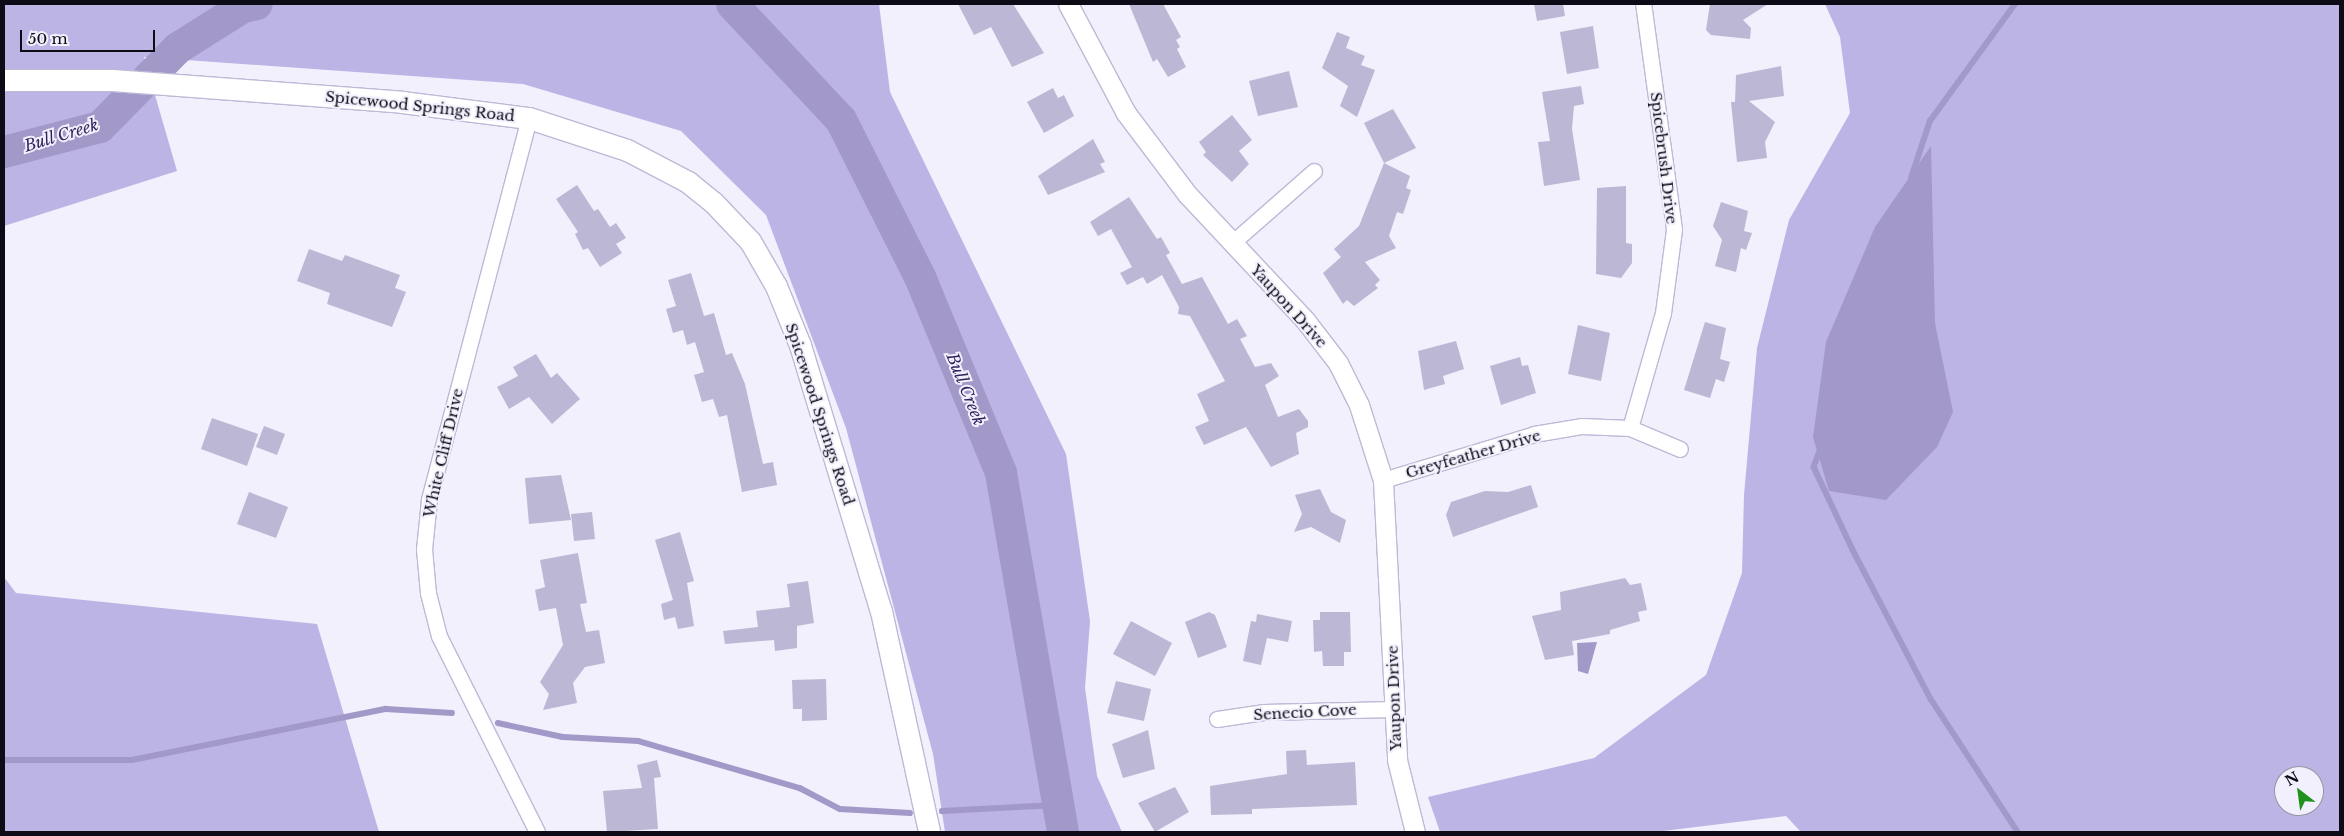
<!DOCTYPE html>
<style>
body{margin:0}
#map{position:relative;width:2344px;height:836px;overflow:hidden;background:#f1f0fc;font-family:"Libre Baskerville",serif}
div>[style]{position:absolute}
.forest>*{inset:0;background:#bcb4e4}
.water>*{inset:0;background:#a299c8}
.stream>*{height:5.5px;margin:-2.75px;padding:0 2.75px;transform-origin:2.75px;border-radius:2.75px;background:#a299c8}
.river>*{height:32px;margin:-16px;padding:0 16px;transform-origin:16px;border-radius:16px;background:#a299c8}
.building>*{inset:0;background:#bcb7d4}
.roads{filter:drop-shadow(1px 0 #bdb9d6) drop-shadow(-1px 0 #bdb9d6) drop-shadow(0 1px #bdb9d6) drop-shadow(0 -1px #bdb9d6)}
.minor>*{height:15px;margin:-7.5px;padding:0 7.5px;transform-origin:7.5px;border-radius:7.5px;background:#fff}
.tertiary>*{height:19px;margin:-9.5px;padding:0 9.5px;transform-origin:9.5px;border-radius:9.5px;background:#fff}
.secondary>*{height:21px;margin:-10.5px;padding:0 10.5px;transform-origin:10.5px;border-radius:10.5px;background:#fff}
span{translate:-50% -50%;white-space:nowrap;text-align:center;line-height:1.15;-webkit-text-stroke:4px #f1f0fc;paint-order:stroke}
.street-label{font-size:15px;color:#0d0b15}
.water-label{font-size:16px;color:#33225c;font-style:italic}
.frame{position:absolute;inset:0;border:5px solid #0d0b15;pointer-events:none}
.north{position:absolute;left:2274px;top:766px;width:50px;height:50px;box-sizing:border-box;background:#f1f0fc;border:1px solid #9694a0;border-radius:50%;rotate:330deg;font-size:14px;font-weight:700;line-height:20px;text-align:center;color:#0d0b15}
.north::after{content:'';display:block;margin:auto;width:18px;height:22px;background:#1f921e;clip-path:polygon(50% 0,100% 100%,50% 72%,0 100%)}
.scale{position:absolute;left:20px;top:30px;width:135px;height:22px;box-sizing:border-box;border:2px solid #0d0b15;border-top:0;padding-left:6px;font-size:15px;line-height:18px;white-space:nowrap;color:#0d0b15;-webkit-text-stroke:4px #f1f0fc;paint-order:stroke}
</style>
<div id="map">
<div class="forest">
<div style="clip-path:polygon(4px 4px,879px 4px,890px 92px,1066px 454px,1090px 621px,1085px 688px,1097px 776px,1122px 832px,945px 832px,933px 754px,846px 428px,766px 215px,681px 131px,523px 84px,144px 57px,177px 171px,4px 226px)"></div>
<div style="clip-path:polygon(evenodd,1825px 4px,2340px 4px,2340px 832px,1801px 832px,1786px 816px,1655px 832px,1440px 832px,1428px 797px,1594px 758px,1706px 675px,1742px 573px,1744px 495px,1757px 348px,1789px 220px,1850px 113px,1840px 37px,1825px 4px,2284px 776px,2314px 776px,2314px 806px,2284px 806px,2284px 776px)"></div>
<div style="clip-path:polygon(4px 577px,16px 593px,317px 624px,379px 832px,4px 832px)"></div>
</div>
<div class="water">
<div style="clip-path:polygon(1931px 146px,1935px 323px,1953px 412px,1937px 447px,1886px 500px,1829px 491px,1813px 437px,1826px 342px,1875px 227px)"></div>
<div style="clip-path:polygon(1597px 642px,1588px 674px,1578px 671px,1577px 643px)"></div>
</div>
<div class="stream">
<div style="left:1911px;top:178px;width:60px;rotate:-71.6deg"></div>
<div style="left:1930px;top:121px;width:145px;rotate:-54deg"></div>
<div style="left:1821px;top:448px;width:20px;rotate:110deg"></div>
<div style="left:1814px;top:467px;width:92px;rotate:64.8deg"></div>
<div style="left:1853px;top:550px;width:168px;rotate:62.4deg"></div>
<div style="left:1931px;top:699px;width:159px;rotate:56.8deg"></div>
<div style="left:498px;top:723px;width:66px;rotate:12.2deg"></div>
<div style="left:563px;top:737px;width:75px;rotate:3.1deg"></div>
<div style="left:638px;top:741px;width:169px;rotate:16.2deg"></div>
<div style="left:800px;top:788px;width:45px;rotate:27.7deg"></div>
<div style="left:840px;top:809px;width:70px;rotate:3.3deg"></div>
<div style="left:4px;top:760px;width:128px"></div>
<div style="left:132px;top:760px;width:259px;rotate:-11.4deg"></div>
<div style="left:386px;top:709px;width:66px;rotate:3.5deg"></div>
<div style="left:942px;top:811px;width:116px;rotate:-3deg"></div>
</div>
<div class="river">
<div style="left:732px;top:4px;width:159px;rotate:46.8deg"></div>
<div style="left:841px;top:120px;width:176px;rotate:63.3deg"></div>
<div style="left:920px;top:277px;width:212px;rotate:67.5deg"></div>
<div style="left:1001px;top:473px;width:364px;rotate:80.2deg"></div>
<div style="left:4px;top:152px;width:99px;rotate:-14.6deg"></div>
<div style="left:100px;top:127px;width:111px;rotate:-45.4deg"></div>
<div style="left:178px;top:48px;width:77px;rotate:-32.2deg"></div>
<div style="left:243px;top:7px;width:14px;rotate:-12deg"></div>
</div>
<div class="building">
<div style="clip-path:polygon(958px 4px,1013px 4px,1044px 53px,1012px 67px,991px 27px,974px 35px)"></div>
<div style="clip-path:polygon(1129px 4px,1163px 4px,1181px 37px,1176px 40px,1180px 47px,1177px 49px,1186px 67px,1168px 77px,1157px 59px,1153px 62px)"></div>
<div style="clip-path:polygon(1534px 4px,1563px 4px,1565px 16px,1537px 21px)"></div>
<div style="clip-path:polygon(1710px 4px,1768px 4px,1743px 20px,1751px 28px,1750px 39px,1711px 35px,1706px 30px)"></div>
<div style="clip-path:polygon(1593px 26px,1599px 68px,1567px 74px,1560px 32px)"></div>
<div style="clip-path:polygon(1337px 32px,1350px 37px,1346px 48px,1365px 56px,1361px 65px,1375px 70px,1357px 117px,1340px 106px,1348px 86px,1322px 68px)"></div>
<div style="clip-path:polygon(1781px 66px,1784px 96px,1749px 101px,1775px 122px,1765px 142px,1767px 158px,1737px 162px,1731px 102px,1735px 102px,1736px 75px)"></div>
<div style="clip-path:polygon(1289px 71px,1298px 107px,1258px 116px,1249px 81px)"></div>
<div style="clip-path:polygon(1581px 86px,1584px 104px,1574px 106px,1572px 129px,1580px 180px,1544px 186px,1538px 142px,1550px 141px,1542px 92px)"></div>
<div style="clip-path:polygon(1053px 88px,1058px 98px,1064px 95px,1074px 116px,1044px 133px,1027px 102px)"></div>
<div style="clip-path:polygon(1393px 109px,1416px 148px,1384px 163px,1364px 123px)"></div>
<div style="clip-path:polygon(1232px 115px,1252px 140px,1239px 151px,1249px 164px,1232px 182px,1203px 155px,1206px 152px,1199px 142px)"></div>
<div style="clip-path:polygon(1093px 139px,1105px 162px,1100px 164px,1105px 172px,1048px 195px,1038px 176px)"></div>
<div style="clip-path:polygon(1384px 163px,1410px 176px,1406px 188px,1411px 190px,1403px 214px,1397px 212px,1389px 236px,1396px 248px,1365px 262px,1380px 280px,1375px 285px,1378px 288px,1354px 306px,1347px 300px,1343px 304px,1323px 273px,1341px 257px,1334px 249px,1359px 226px)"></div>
<div style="clip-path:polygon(577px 185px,594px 211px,598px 209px,610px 227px,616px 223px,626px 238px,616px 244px,622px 253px,600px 267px,588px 248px,583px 250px,575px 234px,578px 232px,556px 199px)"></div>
<div style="clip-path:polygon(1626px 186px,1626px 243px,1632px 244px,1632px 263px,1621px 278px,1596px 274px,1597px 188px)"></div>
<div style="clip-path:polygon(1129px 197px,1157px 239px,1161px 237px,1170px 253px,1166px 255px,1182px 284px,1202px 277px,1228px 324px,1237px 319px,1247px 336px,1240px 339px,1255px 367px,1271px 363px,1279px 376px,1265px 385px,1278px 417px,1299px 409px,1308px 421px,1308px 427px,1296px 433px,1299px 454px,1271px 467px,1246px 427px,1204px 445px,1195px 427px,1209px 421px,1197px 394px,1225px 381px,1190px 316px,1178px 314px,1179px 307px,1162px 275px,1147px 284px,1143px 277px,1127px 285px,1120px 273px,1132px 267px,1111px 229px,1098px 236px,1090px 222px)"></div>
<div style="clip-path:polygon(1721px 202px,1748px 211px,1744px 231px,1752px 233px,1746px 250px,1741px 248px,1736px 272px,1715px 266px,1722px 240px,1713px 226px)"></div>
<div style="clip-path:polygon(309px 249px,342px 261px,345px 255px,400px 275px,395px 288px,406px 292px,392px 327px,327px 304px,330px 293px,297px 281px)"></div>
<div style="clip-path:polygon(691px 273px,704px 316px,714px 313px,726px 355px,732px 353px,745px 384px,763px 464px,773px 462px,777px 485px,742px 492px,727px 415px,719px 417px,713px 399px,702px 402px,694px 375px,704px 372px,695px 342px,687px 345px,683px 330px,673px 333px,666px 309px,676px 306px,668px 280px)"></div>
<div style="clip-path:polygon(1705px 322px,1726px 328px,1720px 359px,1730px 362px,1724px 382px,1716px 379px,1710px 398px,1684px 390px)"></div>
<div style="clip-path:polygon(1578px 325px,1610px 333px,1601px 381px,1568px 374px)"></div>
<div style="clip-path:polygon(1456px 341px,1464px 369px,1443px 376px,1445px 384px,1424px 390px,1418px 351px)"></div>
<div style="clip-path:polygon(536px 354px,551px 378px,557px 373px,580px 399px,552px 424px,529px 397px,509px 409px,497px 387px,518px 376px,513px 367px)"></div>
<div style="clip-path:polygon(1520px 357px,1522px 366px,1528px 365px,1536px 393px,1501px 405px,1490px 366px)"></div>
<div style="clip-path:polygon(212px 418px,258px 434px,247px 466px,201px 449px)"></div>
<div style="clip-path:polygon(264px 426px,285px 434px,277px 455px,256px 447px)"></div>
<div style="clip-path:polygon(561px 475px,571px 520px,529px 524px,525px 478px)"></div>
<div style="clip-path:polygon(1531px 485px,1538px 507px,1453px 537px,1446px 515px,1451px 502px,1485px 491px,1508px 492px)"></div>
<div style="clip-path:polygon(1320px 489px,1331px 512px,1346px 520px,1340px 543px,1311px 527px,1294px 532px,1302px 514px,1295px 495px)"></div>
<div style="clip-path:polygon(249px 492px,288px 507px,276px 538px,237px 524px)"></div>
<div style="clip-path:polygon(592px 512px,595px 539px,574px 541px,571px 514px)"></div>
<div style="clip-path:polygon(680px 532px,694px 581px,687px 583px,694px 626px,678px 629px,675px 617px,664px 620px,661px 604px,673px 600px,655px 540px)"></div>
<div style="clip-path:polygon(578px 553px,587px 603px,580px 604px,586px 632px,599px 630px,605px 663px,585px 667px,573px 683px,577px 703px,543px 710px,549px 694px,540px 682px,563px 645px,556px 608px,539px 611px,535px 590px,545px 587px,540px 560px)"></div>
<div style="clip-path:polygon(1625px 578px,1630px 585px,1641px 583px,1647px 610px,1638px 612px,1640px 621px,1610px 630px,1610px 634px,1572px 641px,1574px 655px,1545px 660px,1532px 616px,1561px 610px,1560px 592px)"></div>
<div style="clip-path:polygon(808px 581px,814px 623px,797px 626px,797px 648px,775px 651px,774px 640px,725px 644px,723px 631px,758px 627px,756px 611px,790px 607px,787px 584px)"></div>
<div style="clip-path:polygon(1209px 612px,1215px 615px,1227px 647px,1198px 658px,1185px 622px)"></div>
<div style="clip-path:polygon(1320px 612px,1350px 612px,1351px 652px,1344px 652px,1344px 666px,1323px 666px,1322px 651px,1314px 652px,1313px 620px,1320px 620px)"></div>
<div style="clip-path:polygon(1257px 614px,1292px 621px,1288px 642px,1267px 638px,1261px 665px,1243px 661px,1251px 621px,1256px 622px)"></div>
<div style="clip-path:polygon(1131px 621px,1172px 643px,1155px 676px,1113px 654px)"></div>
<div style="clip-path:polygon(826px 679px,827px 720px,802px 721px,802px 709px,793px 709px,792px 680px)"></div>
<div style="clip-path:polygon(1116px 681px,1151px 689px,1144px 721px,1107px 713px)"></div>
<div style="clip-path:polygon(1148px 730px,1155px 769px,1123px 778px,1112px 744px)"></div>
<div style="clip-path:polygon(1306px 750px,1307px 765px,1355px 762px,1357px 805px,1252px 809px,1252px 814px,1211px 815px,1210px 786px,1287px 774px,1286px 751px)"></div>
<div style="clip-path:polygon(657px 760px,661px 777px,654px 778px,658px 829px,607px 832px,603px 791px,642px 788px,637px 765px)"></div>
<div style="clip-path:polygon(1175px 787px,1189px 812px,1155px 832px,1138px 803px)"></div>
</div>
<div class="roads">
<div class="minor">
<div style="left:529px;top:118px;width:395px;rotate:104.7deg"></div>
<div style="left:429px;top:500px;width:49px;rotate:95.8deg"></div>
<div style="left:424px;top:549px;width:44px;rotate:84.8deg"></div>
<div style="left:428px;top:593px;width:44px;rotate:75.7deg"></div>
<div style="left:439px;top:636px;width:219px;rotate:63.4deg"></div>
<div style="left:1232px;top:243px;width:109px;rotate:-41.3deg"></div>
<div style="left:1630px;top:428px;width:120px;rotate:-74deg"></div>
<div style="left:1663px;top:313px;width:85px;rotate:-82.5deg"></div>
<div style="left:1674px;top:229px;width:227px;rotate:-97.8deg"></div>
<div style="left:1383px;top:480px;width:158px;rotate:-16.9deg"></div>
<div style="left:1534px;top:434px;width:49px;rotate:-9.5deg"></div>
<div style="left:1582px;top:426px;width:48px;rotate:2.4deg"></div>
<div style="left:1630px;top:428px;width:54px;rotate:22.8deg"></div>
<div style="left:1217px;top:719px;width:48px;rotate:-8.5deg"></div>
<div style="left:1264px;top:712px;width:130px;rotate:-1.3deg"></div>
</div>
<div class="tertiary">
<div style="left:1068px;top:4px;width:123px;rotate:62deg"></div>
<div style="left:1126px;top:113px;width:101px;rotate:53deg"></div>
<div style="left:1187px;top:194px;width:173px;rotate:46.9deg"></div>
<div style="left:1305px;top:320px;width:54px;rotate:52.5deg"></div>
<div style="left:1338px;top:363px;width:47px;rotate:63.4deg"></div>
<div style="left:1359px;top:405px;width:79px;rotate:72.3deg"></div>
<div style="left:1383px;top:480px;width:280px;rotate:87.1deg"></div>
<div style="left:1397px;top:760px;width:74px;rotate:76deg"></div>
</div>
<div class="secondary">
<div style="left:4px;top:80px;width:108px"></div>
<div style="left:112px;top:80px;width:291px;rotate:4.3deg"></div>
<div style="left:402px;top:102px;width:128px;rotate:7.2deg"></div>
<div style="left:529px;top:118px;width:103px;rotate:18.1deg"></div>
<div style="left:627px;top:150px;width:69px;rotate:27.7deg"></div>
<div style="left:688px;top:182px;width:32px;rotate:39deg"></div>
<div style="left:713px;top:202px;width:54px;rotate:46.5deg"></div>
<div style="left:750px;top:241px;width:52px;rotate:60deg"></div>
<div style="left:776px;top:286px;width:64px;rotate:67.9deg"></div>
<div style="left:800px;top:345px;width:278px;rotate:73.1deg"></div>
<div style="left:881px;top:611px;width:226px;rotate:77.7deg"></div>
</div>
</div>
<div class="street-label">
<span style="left:420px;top:106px;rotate:6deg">Spicewood Springs Road</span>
<span style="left:1664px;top:158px;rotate:83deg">Spicebrush Drive</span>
<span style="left:1289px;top:306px;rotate:48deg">Yaupon Drive</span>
<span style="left:820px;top:414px;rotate:72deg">Spicewood Springs Road</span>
<span style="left:443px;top:453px;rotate:-77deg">White Cliff Drive</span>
<span style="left:1473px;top:454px;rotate:-16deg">Greyfeather Drive</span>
<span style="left:1394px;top:698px;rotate:-92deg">Yaupon Drive</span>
<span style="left:1305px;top:712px;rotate:-3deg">Senecio Cove</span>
</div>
<div class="water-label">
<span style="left:61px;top:135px;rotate:-17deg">Bull Creek</span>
<span style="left:966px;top:389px;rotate:68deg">Bull Creek</span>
</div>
<div class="frame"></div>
<div class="north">N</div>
<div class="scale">50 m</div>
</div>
